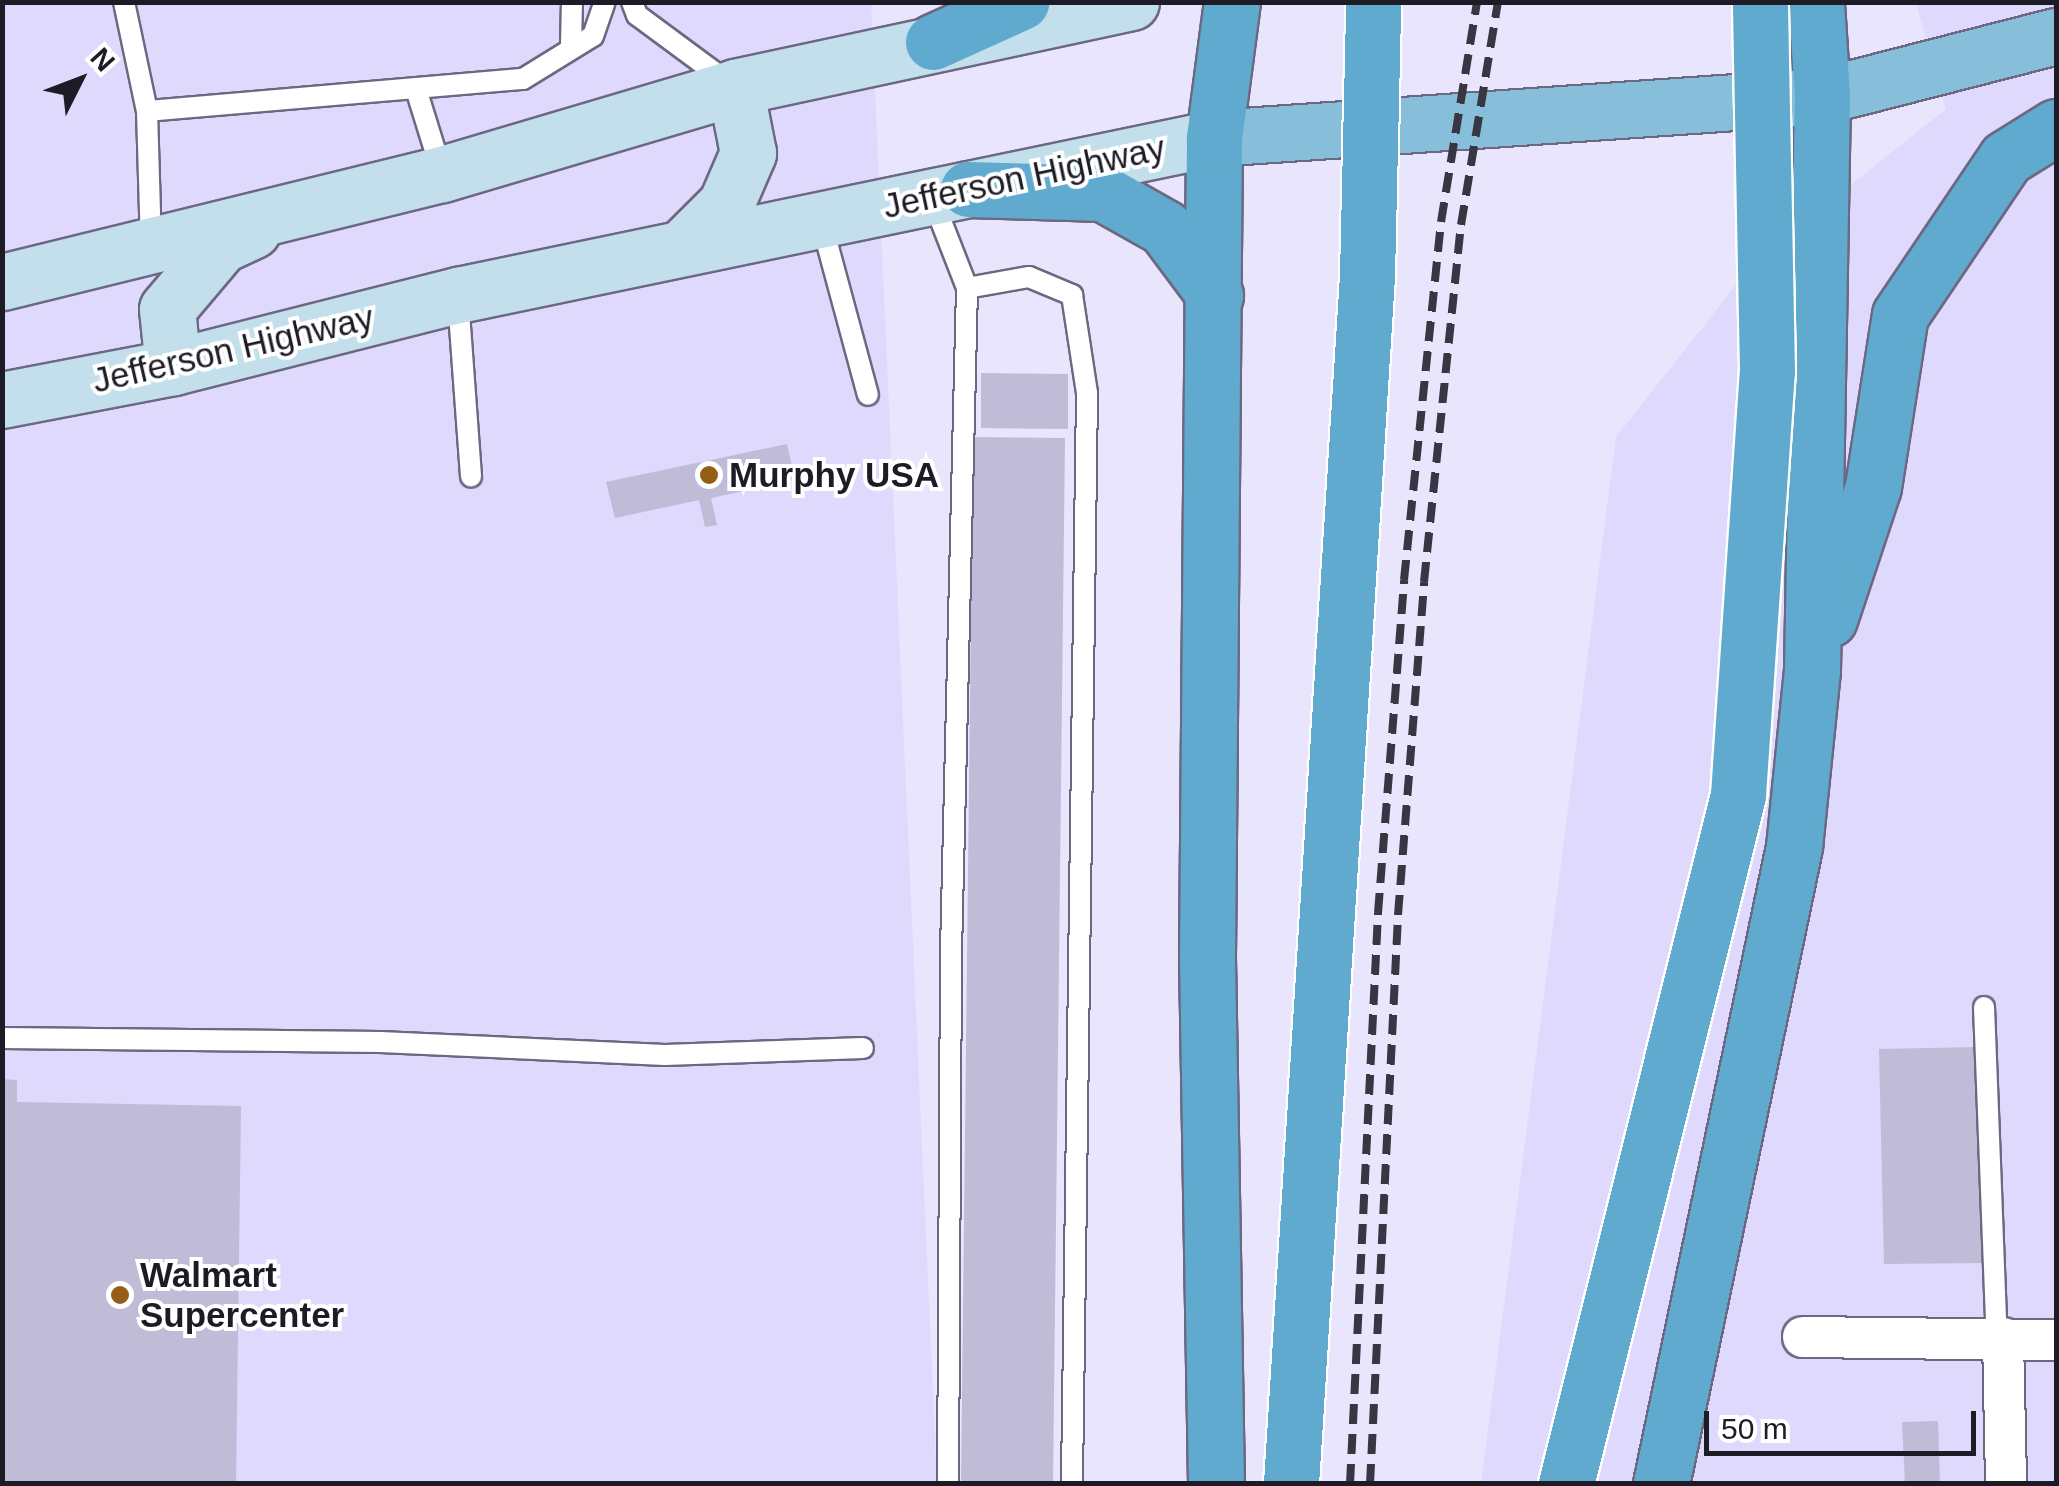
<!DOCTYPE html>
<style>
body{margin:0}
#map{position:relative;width:2059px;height:1486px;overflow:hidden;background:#e9e5fd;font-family:Helvetica,sans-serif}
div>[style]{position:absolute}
.built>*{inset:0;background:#ded9fd}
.building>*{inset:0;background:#c0bbd7}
.roads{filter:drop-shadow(2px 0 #6c6881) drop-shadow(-2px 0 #6c6881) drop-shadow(0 2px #6c6881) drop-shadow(0 -2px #6c6881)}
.service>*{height:20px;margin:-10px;padding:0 10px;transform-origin:10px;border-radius:10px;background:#fff}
.minor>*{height:40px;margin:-20px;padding:0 20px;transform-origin:20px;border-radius:20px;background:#fff}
.secondary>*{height:55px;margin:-27.5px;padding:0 27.5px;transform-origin:27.5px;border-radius:27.5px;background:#c3dfec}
.primary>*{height:55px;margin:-27.5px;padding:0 27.5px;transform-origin:27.5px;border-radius:27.5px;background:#87bfda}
.trunk>*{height:55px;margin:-27.5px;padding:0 27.5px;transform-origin:27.5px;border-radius:27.5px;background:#5faace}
.rail>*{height:8px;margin-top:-4px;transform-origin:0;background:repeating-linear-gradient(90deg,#383642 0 20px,transparent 0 30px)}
.bridges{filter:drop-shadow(2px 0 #fff) drop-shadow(-2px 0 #fff) drop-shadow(0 2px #fff) drop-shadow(0 -2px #fff)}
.trunk-bridge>*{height:55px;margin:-27.5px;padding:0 27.5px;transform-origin:27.5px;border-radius:27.5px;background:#5faace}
.dots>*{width:28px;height:28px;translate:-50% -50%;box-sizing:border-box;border:5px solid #fff;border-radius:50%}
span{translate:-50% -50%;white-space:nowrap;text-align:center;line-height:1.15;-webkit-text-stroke:8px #fff;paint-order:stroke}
.street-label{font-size:35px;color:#1d1c26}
.poi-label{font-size:35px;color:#1d1c26;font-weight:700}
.left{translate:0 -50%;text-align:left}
.frame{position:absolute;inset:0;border:5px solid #1d1c26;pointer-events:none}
.north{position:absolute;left:30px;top:30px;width:100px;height:100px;-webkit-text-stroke:8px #fff;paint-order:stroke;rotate:48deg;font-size:28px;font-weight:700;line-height:40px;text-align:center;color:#1d1c26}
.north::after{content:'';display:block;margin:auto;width:35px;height:45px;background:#1d1c26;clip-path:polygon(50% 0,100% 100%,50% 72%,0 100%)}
.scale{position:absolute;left:1704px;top:1411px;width:272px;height:45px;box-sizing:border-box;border:5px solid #1d1c26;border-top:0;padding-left:12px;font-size:30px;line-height:35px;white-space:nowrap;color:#1d1c26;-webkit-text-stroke:8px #fff;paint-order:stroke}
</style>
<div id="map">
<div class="built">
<div style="clip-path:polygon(3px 3px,871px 3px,937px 1483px,3px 1484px)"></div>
<div style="clip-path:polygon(1916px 3px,2056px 3px,2056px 1483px,1481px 1484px,1616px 437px,1755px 261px,1946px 109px)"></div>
</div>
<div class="building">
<div style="clip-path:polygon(981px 373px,1068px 374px,1068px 429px,981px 428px)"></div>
<div style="clip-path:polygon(973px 437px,1065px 438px,1053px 1484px,961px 1484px)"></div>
<div style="clip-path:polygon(787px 444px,795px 480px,711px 498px,717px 525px,705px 527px,699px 500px,615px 518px,606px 482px)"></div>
<div style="clip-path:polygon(1978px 1047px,1982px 1263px,1884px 1264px,1879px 1049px)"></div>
<div style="clip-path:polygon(2px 1079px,17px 1080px,17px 1102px,241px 1106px,236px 1484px,2px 1484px)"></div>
<div style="clip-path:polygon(1938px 1421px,1940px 1484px,1905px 1484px,1902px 1422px)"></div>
</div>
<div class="roads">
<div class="service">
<div style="left:124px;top:2px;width:111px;rotate:78.1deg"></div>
<div style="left:147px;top:111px;width:133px;rotate:88.3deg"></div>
<div style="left:632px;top:2px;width:14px;rotate:69deg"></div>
<div style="left:637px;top:15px;width:114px;rotate:36.5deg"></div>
<div style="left:571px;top:45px;width:43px;rotate:-88.7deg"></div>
<div style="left:416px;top:89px;width:88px;rotate:72.8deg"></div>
<div style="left:147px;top:111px;width:377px;rotate:-4.9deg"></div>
<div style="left:523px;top:79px;width:82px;rotate:-31.6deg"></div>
<div style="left:593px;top:36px;width:36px;rotate:-71deg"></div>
<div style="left:932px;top:198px;width:97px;rotate:68.7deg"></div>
<div style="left:967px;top:288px;width:665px;rotate:91.38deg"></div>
<div style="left:951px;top:953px;width:531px;rotate:90.32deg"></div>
<div style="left:821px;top:221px;width:180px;rotate:74.9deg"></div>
<div style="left:967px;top:288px;width:63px;rotate:-10.1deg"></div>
<div style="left:1029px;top:277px;width:47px;rotate:22.7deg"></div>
<div style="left:1072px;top:295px;width:99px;rotate:81.3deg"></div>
<div style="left:1087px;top:393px;width:1091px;rotate:90.79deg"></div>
<div style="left:458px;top:299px;width:178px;rotate:85.8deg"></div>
<div style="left:1984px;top:1007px;width:331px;rotate:87.8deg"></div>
<div style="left:2px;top:1038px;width:378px;rotate:0.6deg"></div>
<div style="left:380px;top:1042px;width:285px;rotate:2.6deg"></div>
<div style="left:665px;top:1055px;width:198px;rotate:-2deg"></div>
</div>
<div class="minor">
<div style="left:1803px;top:1337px;width:253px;rotate:0.7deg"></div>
<div style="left:2003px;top:1338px;width:146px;rotate:88.8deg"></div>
</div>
<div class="secondary">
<div style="left:682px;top:248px;width:62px;rotate:-45deg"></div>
<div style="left:726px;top:204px;width:56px;rotate:-66.7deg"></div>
<div style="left:748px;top:153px;width:67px;rotate:-101.1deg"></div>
<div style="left:2px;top:282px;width:453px;rotate:-13.8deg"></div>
<div style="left:442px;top:174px;width:306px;rotate:-16.5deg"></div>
<div style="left:735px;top:87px;width:405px;rotate:-12.1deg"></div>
<div style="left:173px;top:367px;width:58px;rotate:-95.9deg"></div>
<div style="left:167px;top:309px;width:84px;rotate:-49.8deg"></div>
<div style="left:221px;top:245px;width:35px;rotate:-25deg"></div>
<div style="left:2px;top:400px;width:174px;rotate:-10.9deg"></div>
<div style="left:173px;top:367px;width:294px;rotate:-14.2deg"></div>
<div style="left:458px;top:295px;width:772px;rotate:-11.73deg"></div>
</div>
<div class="primary">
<div style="left:1214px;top:138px;width:609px;rotate:-3.95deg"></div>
<div style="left:1822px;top:96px;width:242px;rotate:-14.4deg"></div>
</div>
<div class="trunk">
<div style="left:933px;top:42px;width:97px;rotate:-24.4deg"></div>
<div style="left:968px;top:189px;width:135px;rotate:1.7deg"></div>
<div style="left:1103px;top:193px;width:71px;rotate:29.4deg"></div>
<div style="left:1165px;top:228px;width:84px;rotate:53.3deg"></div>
<div style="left:1829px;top:619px;width:139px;rotate:-71.6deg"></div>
<div style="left:1873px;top:487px;width:174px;rotate:-81.1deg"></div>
<div style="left:1900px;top:315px;width:189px;rotate:-56deg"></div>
<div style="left:2006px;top:158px;width:59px;rotate:-31.8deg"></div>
<div style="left:1216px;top:1484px;width:527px;rotate:-90.98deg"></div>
<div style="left:1207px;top:957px;width:819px;rotate:-89.51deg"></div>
<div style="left:1214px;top:138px;width:137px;rotate:-82.5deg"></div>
<div style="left:1661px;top:1484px;width:651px;rotate:-78.21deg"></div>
<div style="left:1794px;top:847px;width:178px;rotate:-84.2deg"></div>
<div style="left:1812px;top:670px;width:574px;rotate:-89deg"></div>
<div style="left:1822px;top:96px;width:94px;rotate:-93.7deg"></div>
</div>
</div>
<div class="rail">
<div style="left:1350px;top:1484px;width:572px;rotate:-87.19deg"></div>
<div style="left:1378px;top:913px;width:334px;rotate:-85.5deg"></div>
<div style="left:1404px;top:580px;width:360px;rotate:-84.1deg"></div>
<div style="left:1441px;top:222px;width:223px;rotate:-80.7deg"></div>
<div style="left:1370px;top:1484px;width:570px;rotate:-87.18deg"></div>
<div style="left:1398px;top:915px;width:334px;rotate:-85.5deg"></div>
<div style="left:1424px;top:582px;width:359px;rotate:-84.1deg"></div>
<div style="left:1461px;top:225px;width:226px;rotate:-80.6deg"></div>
</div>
<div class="bridges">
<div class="trunk-bridge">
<div style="left:1291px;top:1484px;width:1210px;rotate:-86.4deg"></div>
<div style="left:1367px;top:276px;width:274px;rotate:-88.7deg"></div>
<div style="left:1566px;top:1484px;width:710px;rotate:-75.98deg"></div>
<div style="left:1738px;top:795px;width:425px;rotate:-86.1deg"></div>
<div style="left:1767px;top:371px;width:369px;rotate:-91.1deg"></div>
</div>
</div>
<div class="dots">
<div style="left:709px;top:475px;background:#955e17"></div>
<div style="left:120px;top:1295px;background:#955e17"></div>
</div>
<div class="street-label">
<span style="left:1024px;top:177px;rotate:-12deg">Jefferson Highway</span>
<span style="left:233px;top:349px;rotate:-13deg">Jefferson Highway</span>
</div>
<div class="poi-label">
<span class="left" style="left:729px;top:475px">Murphy USA</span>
<span class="left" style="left:140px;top:1295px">Walmart<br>Supercenter</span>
</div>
<div class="frame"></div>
<div class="north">N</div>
<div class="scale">50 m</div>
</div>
